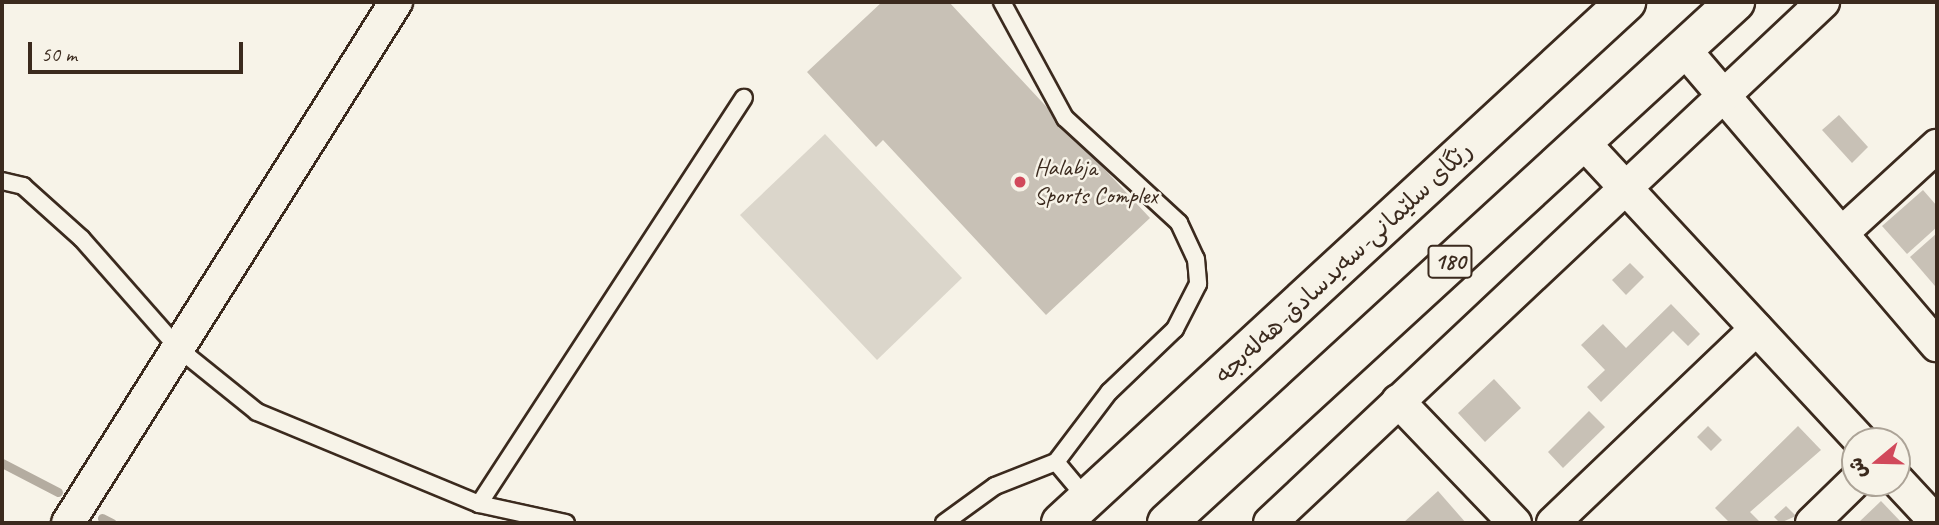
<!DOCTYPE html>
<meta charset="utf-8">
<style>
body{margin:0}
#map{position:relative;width:1939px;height:525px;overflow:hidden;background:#f7f3e8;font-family:Caveat,"Playpen Sans Arabic",sans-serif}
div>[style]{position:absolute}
.green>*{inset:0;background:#dbd6cb}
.stream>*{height:9px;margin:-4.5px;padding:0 4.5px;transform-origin:4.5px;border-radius:4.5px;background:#b4aca0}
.building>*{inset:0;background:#c8c1b6}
.roads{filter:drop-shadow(2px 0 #3b2a1e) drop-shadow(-2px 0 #3b2a1e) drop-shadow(0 2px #3b2a1e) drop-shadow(0 -2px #3b2a1e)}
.lane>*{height:16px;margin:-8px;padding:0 8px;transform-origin:8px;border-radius:8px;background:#f7f3e8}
.street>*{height:32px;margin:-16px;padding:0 16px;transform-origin:16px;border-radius:16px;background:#f7f3e8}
.highway>*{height:38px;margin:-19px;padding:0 19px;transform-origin:19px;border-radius:19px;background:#f7f3e8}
.dots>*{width:19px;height:19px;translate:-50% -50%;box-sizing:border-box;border:4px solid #f7f3e8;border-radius:50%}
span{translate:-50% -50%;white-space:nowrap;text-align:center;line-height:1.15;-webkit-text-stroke:5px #f7f3e8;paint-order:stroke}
.shield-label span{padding:2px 5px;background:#f7f3e8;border:2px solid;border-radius:5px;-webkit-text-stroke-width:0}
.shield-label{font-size:23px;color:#3b2a1e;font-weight:700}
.poi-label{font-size:24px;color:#3b2a1e}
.left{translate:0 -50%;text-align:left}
.street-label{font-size:24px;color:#3b2a1e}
.frame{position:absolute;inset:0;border:4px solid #3b2a1e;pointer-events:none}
.north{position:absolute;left:1841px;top:427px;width:70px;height:70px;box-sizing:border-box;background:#f7f3e8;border:2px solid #aca397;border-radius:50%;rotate:251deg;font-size:19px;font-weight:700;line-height:28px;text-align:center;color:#3b2a1e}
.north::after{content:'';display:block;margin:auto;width:24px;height:32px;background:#d1495b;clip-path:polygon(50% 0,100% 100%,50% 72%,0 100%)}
.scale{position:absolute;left:28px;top:42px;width:215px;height:32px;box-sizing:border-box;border:4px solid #3b2a1e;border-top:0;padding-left:9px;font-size:21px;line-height:24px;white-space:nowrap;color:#3b2a1e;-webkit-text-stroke:5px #f7f3e8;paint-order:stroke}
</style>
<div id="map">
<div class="green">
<div style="clip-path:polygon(825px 134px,962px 278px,877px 360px,740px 215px)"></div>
</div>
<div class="stream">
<div style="left:2px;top:463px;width:63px;rotate:27.4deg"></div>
<div style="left:102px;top:518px;width:11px;rotate:27deg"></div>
</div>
<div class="building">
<div style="clip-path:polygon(882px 2px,949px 2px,1150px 218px,1046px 315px,883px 140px,876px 147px,807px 72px)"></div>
<div style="clip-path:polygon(1839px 115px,1868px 147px,1852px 163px,1822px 130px)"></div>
<div style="clip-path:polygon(1923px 190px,1937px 206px,1937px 227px,1907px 254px,1882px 226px)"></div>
<div style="clip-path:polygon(1937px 233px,1937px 284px,1935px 286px,1910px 257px)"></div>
<div style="clip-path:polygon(1630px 263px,1644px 277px,1626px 295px,1612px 280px)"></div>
<div style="clip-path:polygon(1671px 304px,1700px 334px,1688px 346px,1673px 331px,1601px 402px,1587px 387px,1605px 370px,1581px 345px,1603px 324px,1626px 348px)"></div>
<div style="clip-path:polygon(1494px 379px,1521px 408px,1485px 442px,1458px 413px)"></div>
<div style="clip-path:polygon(1589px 411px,1605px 427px,1563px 468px,1548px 452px)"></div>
<div style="clip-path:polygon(1708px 426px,1722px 440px,1711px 451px,1697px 437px)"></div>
<div style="clip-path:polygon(1798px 426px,1821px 450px,1750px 512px,1761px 523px,1730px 523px,1715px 508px)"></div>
<div style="clip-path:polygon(1438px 491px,1466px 523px,1403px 523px)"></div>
<div style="clip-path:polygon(1881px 501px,1902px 523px,1858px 523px)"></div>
<div style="clip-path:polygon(1786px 506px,1796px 516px,1780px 523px,1774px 517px)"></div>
</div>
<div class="roads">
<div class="lane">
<div style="left:1002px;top:2px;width:132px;rotate:61.5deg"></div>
<div style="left:1065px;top:118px;width:155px;rotate:42.6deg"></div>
<div style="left:1179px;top:223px;width:40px;rotate:65deg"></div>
<div style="left:1196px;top:259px;width:25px;rotate:85deg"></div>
<div style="left:1198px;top:284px;width:51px;rotate:117.1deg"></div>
<div style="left:1175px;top:329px;width:91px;rotate:136.3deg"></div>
<div style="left:1109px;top:392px;width:88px;rotate:127.1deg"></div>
<div style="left:1056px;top:462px;width:48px;rotate:50deg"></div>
<div style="left:2px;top:181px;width:22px;rotate:13deg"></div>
<div style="left:23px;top:186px;width:79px;rotate:41.9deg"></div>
<div style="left:82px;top:239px;width:147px;rotate:48.6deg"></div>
<div style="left:179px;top:349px;width:100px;rotate:38.9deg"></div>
<div style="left:257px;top:412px;width:240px;rotate:22.5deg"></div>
<div style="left:479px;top:504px;width:89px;rotate:12.3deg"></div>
<div style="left:479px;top:504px;width:485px;rotate:-56.9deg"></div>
<div style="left:944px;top:523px;width:63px;rotate:-36deg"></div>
<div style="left:995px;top:486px;width:66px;rotate:-21.5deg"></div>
</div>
<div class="street">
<div style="left:1683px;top:48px;width:391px;rotate:49.5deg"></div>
<div style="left:1582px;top:141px;width:410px;rotate:47.1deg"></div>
<div style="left:1842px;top:233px;width:129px;rotate:-42.5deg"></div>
<div style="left:1398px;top:401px;width:169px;rotate:46.2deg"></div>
<div style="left:1897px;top:480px;width:59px;rotate:47.1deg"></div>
<div style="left:68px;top:523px;width:616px;rotate:-57.81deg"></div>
<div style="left:1270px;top:523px;width:760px;rotate:-43.29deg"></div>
<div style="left:1553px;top:523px;width:281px;rotate:-43.7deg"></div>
<div style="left:1812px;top:523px;width:60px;rotate:-44.3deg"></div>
</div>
<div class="highway">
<div style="left:1061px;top:523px;width:769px;rotate:-42.68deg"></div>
<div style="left:1167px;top:523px;width:771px;rotate:-42.53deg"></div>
</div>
</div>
<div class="dots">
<div style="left:1020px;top:182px;background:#d1495b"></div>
</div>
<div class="shield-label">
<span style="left:1450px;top:262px">180</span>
</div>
<div class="poi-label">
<span class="left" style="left:1034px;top:182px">Halabja<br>Sports Complex</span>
</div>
<div class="street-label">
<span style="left:1344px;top:263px;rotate:-43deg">رێگای سلێمانی-سەیدسادق-هەلەبجە</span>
</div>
<div class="frame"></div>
<div class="north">ش</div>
<div class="scale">50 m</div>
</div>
